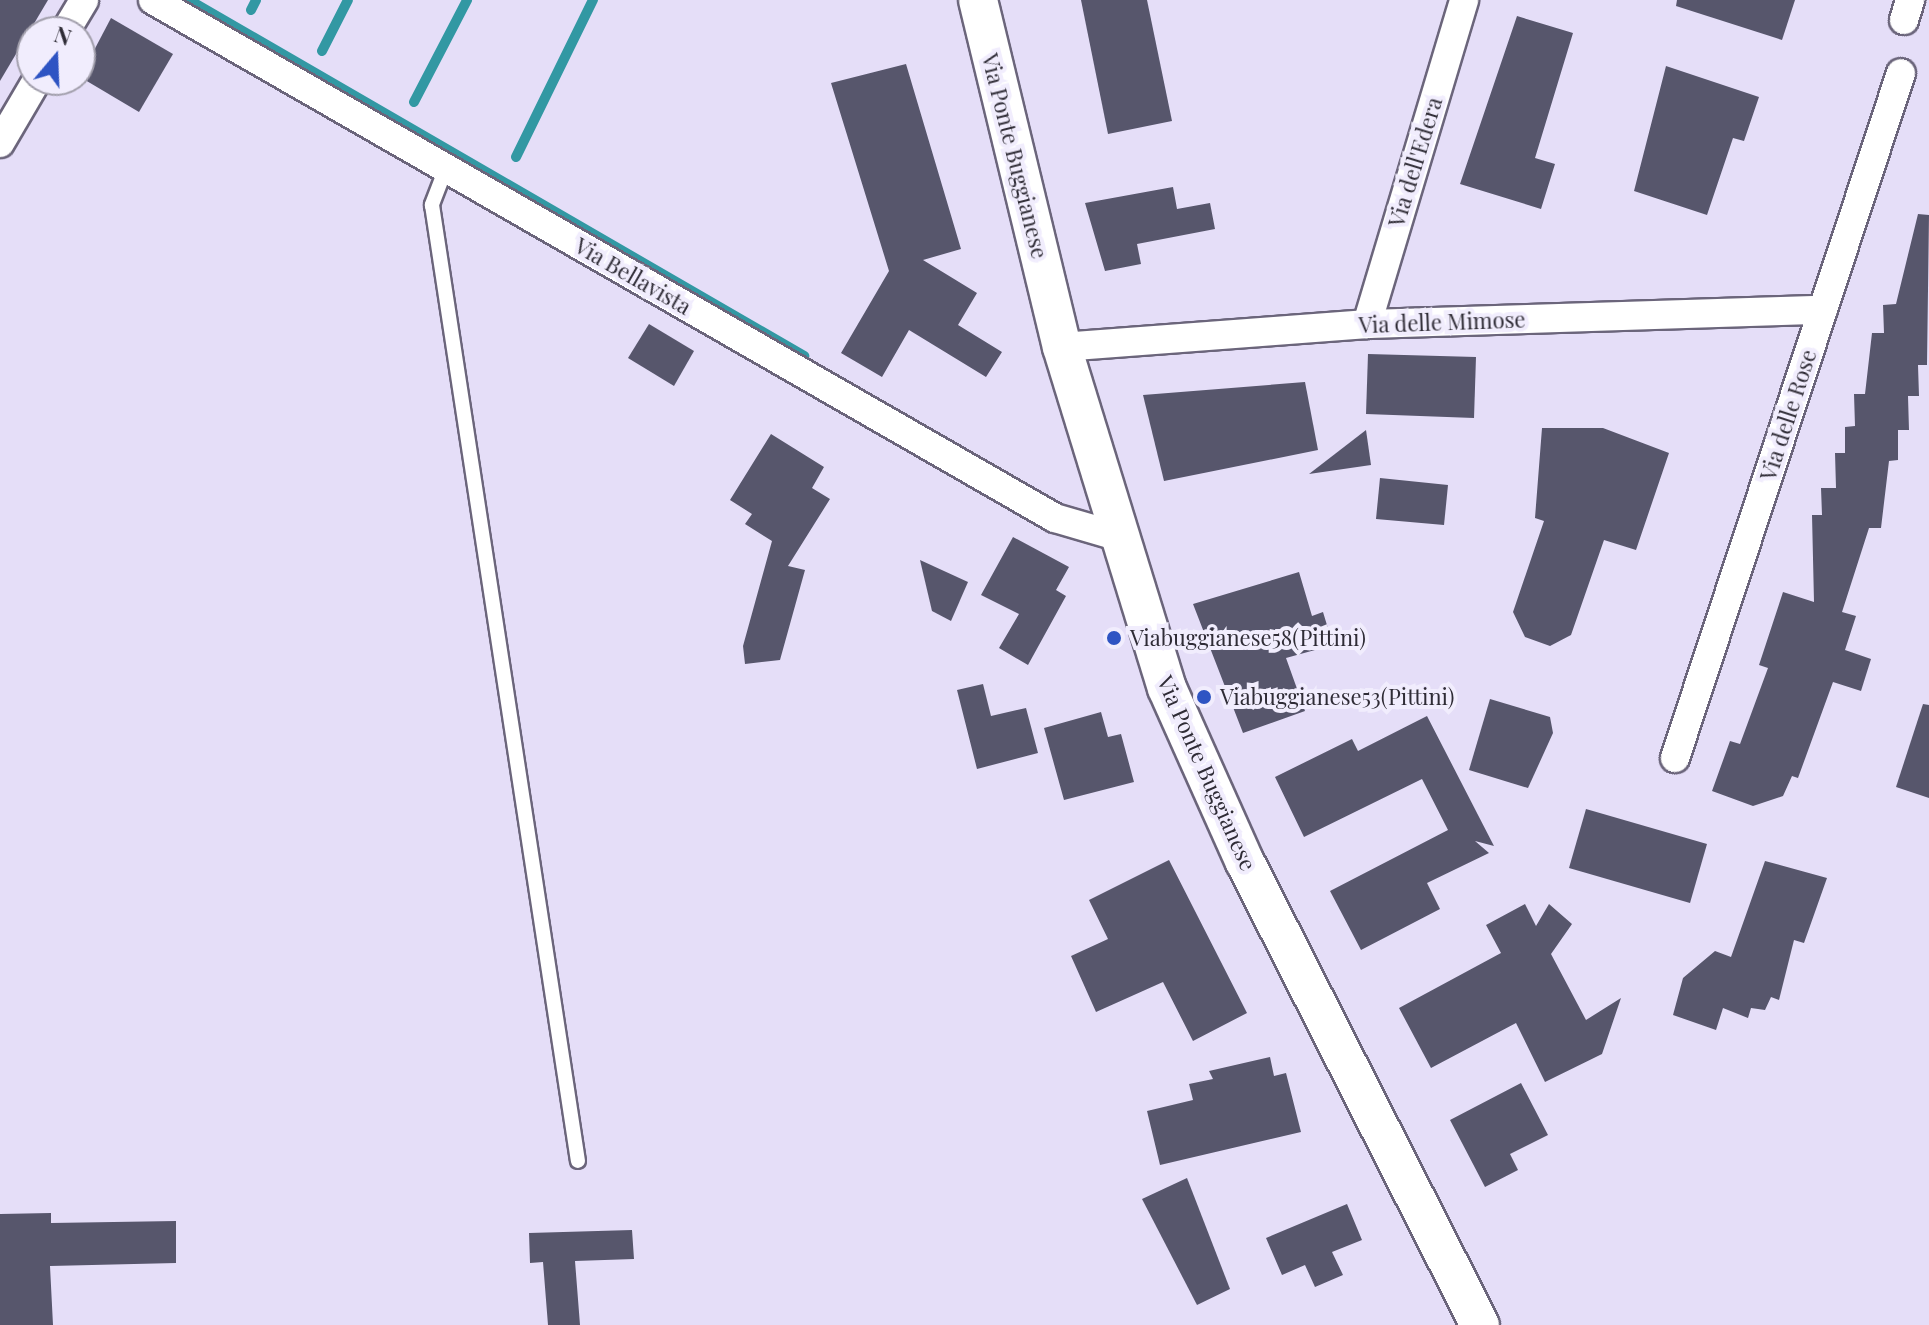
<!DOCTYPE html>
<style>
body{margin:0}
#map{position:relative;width:1929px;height:1325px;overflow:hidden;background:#e5def8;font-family:"Playfair Display",serif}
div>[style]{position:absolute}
.stream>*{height:10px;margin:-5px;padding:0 5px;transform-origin:5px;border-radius:5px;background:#3298a3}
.building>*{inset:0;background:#57566c}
.roads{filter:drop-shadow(2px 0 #6b657b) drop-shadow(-2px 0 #6b657b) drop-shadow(0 2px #6b657b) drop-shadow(0 -2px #6b657b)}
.lane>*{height:14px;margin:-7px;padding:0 7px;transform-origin:7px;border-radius:7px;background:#fff}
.street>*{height:28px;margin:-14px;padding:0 14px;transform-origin:14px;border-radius:14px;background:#fff}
.secondary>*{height:38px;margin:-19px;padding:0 19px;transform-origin:19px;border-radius:19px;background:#fff}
.dots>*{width:22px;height:22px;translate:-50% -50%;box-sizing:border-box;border:4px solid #f1edfd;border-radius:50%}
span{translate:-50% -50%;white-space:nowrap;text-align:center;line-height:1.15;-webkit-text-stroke:8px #f1edfd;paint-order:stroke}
.street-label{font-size:22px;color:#2f2c36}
.poi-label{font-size:22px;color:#2f2c36}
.left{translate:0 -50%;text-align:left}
.north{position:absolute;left:16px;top:16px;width:80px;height:80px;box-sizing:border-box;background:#f1edfd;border:2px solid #a3a0ad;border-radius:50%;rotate:19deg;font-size:22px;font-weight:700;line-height:32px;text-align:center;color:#2f2c36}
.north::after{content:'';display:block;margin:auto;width:28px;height:36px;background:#2e54c3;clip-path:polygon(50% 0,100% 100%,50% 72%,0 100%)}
</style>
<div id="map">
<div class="stream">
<div style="left:189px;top:0;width:711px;rotate:30.06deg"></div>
<div style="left:251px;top:10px;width:11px;rotate:-63deg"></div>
<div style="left:322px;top:51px;width:57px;rotate:-63deg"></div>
<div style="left:414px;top:102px;width:115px;rotate:-62.5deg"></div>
<div style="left:516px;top:157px;width:175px;rotate:-63.9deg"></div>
</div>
<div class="building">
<div style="clip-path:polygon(0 0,48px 0,0 81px)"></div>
<div style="clip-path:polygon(1081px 0,1147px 0,1172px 121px,1108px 134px)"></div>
<div style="clip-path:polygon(1677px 0,1795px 0,1782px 40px,1676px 6px)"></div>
<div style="clip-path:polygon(1517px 16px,1573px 33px,1535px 158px,1555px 164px,1541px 209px,1460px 184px)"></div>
<div style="clip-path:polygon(111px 18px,173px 54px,139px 112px,80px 77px)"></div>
<div style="clip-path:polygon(906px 64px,961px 249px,923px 260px,977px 293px,958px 325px,1002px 352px,986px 377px,909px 330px,882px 377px,841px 353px,889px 271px,831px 83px)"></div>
<div style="clip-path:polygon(1666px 66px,1759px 97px,1744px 141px,1733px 138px,1707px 215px,1634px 191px)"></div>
<div style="clip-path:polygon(1173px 187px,1177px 209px,1210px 203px,1215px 229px,1137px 244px,1141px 264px,1105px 271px,1085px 203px)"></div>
<div style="clip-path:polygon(1918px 214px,1929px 215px,1927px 365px,1918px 365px,1919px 396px,1908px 396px,1909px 430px,1898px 430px,1898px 460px,1889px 461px,1881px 528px,1869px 528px,1842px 612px,1856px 616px,1845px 650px,1871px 659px,1861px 691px,1833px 682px,1798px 778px,1792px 776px,1783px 796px,1753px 806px,1712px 791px,1730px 741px,1740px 744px,1768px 668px,1759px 665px,1783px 592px,1814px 602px,1812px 515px,1822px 515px,1821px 488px,1836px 488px,1835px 453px,1845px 453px,1845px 427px,1855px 426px,1854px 394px,1865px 394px,1872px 333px,1884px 333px,1883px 305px,1896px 304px)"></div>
<div style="clip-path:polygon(649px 324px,694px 351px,674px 386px,628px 358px)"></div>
<div style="clip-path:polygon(1368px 354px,1476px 357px,1474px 418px,1366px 414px)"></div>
<div style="clip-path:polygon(1305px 382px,1318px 450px,1164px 481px,1143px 395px)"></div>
<div style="clip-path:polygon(1542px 428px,1603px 428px,1669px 453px,1636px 550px,1604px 540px,1571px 635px,1550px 646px,1525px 637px,1513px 612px,1544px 521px,1535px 518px)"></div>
<div style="clip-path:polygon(1366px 430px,1371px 465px,1309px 474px)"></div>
<div style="clip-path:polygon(771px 434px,824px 467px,812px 488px,830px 499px,788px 566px,805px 570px,780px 660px,745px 664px,743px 646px,772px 541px,745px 524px,752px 514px,730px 500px)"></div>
<div style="clip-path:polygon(1380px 478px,1448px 485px,1444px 525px,1376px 519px)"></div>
<div style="clip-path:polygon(1013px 537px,1069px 567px,1056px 590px,1066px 596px,1028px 665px,999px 648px,1019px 614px,981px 595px)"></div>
<div style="clip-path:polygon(920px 560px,968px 582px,951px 621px,932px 611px)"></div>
<div style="clip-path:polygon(1299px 572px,1312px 616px,1323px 612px,1333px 645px,1286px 658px,1305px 711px,1243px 733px,1193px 604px)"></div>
<div style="clip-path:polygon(983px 684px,991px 716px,1026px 708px,1038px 753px,977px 769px,957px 690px)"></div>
<div style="clip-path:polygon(1490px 699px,1550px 717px,1553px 733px,1528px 788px,1469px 770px)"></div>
<div style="clip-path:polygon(1923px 704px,1929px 705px,1929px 798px,1896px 787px)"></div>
<div style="clip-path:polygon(1101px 712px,1108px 737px,1121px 734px,1134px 782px,1064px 800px,1044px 728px)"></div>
<div style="clip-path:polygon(1427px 716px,1494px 846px,1475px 841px,1489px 853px,1427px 883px,1440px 909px,1361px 950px,1330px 891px,1448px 830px,1422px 779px,1304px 837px,1275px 777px,1352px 739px,1358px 751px)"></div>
<div style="clip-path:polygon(1586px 809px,1707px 844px,1690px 903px,1569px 868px)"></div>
<div style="clip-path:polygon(1169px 860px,1247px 1013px,1193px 1041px,1163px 982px,1096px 1012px,1071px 956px,1108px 939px,1089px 900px)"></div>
<div style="clip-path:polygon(1765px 861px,1827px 878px,1804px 943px,1794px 940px,1779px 1000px,1771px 997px,1765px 1010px,1751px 1008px,1748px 1018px,1723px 1008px,1716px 1030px,1673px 1015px,1683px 978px,1715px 951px,1731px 957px)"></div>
<div style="clip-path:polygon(1525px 904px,1536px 926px,1549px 904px,1572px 924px,1551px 954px,1586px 1020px,1621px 998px,1602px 1054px,1545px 1082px,1516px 1023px,1431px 1068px,1399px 1008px,1501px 953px,1486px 925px)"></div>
<div style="clip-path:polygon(1270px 1057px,1274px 1076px,1286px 1073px,1301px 1132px,1160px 1165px,1147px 1111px,1193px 1100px,1189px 1084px,1213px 1079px,1209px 1071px)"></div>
<div style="clip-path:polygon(1521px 1083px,1548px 1135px,1510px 1154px,1518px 1170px,1485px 1187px,1450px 1120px)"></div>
<div style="clip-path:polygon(1187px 1178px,1230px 1289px,1197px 1305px,1142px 1199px)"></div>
<div style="clip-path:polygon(1347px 1204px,1362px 1240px,1332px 1252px,1343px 1275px,1315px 1287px,1305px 1265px,1282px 1275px,1266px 1238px)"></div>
<div style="clip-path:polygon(51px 1213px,51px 1223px,176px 1221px,176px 1263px,50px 1266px,53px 1325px,0 1325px,0 1214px)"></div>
<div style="clip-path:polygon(632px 1230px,634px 1259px,575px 1261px,580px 1325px,548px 1325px,543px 1262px,530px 1263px,529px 1233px)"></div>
</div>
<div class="roads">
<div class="lane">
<div style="left:446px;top:168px;width:40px;rotate:111deg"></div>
<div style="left:432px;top:205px;width:967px;rotate:81.32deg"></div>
</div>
<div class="street">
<div style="left:153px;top:0;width:1040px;rotate:29.87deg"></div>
<div style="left:1055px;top:518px;width:68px;rotate:16.3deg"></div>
<div style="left:1904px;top:20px;width:21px;rotate:-73deg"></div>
<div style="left:65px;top:32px;width:37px;rotate:-59deg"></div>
<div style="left:0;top:143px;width:73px;rotate:-59.6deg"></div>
<div style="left:1367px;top:324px;width:338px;rotate:-73.3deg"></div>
<div style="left:1062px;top:347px;width:306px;rotate:-4.3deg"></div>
<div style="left:1367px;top:324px;width:456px;rotate:-1.8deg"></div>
<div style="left:1675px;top:758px;width:721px;rotate:-71.74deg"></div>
</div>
<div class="secondary">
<div style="left:978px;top:0;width:357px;rotate:76.4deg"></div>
<div style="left:1062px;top:347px;width:357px;rotate:72.9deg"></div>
<div style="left:1167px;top:688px;width:191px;rotate:65.9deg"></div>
<div style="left:1245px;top:862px;width:519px;rotate:63.09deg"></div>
</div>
</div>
<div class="dots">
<div style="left:1114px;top:638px;background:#2e54c3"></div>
<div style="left:1204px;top:697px;background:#2e54c3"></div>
</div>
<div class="street-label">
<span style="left:1015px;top:156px;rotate:76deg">Via Ponte Buggianese</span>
<span style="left:1415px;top:162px;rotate:-73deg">Via dell'Edera</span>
<span style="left:633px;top:276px;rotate:30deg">Via Bellavista</span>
<span style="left:1442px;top:322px;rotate:-2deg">Via delle Mimose</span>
<span style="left:1788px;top:415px;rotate:-72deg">Via delle Rose</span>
<span style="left:1207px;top:773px;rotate:66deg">Via Ponte Buggianese</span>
</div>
<div class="poi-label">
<span class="left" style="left:1130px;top:638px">Viabuggianese58(Pittini)</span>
<span class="left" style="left:1220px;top:697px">Viabuggianese53(Pittini)</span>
</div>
<div class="north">N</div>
</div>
